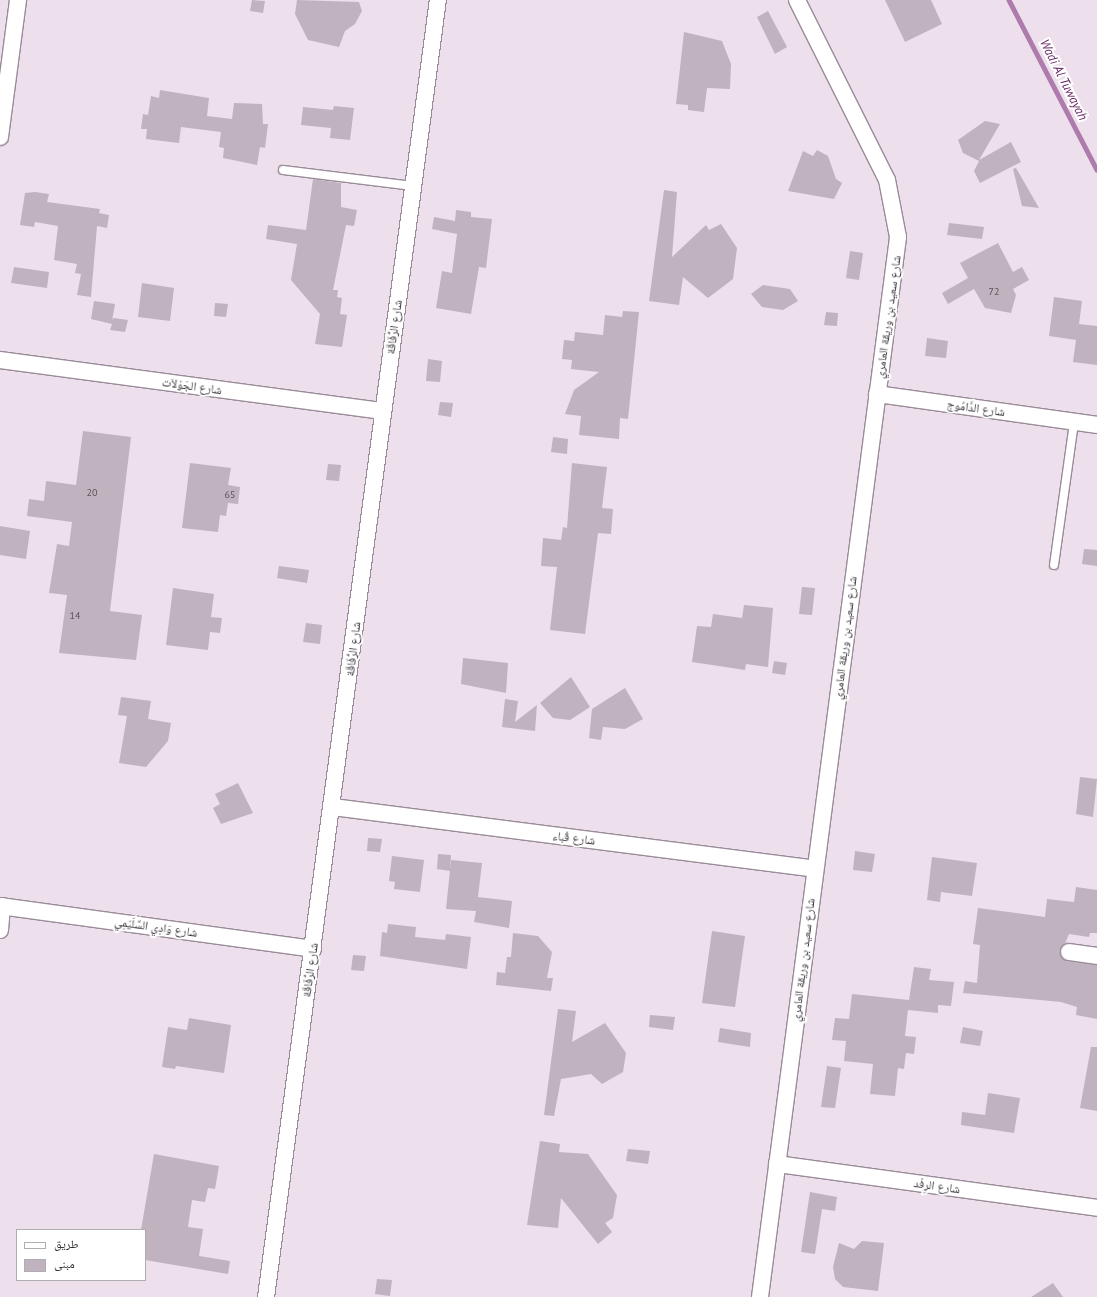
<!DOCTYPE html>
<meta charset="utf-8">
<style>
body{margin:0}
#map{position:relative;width:1097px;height:1297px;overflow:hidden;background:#eedfed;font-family:"PT Sans","Noto Naskh Arabic",sans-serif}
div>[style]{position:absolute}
.stream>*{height:4.5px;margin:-2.25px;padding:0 2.25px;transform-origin:2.25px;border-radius:2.25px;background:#ae7cac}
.building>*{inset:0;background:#c1b2c0}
.roads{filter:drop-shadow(1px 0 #998b98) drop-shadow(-1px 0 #998b98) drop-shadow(0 1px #998b98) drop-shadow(0 -1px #998b98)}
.lane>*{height:8px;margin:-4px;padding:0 4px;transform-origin:4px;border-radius:4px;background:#fff}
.street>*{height:16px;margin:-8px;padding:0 8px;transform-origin:8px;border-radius:8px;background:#fff}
span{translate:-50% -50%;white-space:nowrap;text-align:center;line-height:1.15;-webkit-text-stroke:4px #fff;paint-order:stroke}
.number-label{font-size:10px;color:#5a525a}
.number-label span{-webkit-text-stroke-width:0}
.street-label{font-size:12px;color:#383238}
.water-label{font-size:13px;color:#662965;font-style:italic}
.legend{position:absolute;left:16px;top:1229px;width:130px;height:52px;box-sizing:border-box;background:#fff;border:1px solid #afadaf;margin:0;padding:5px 7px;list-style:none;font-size:12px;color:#383238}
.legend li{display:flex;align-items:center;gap:8px;height:20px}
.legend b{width:20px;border:1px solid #afadaf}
</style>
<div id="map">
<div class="stream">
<div style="left:1009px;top:0;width:191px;rotate:62.6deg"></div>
</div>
<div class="building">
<div style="clip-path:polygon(252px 0,265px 1px,263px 13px,250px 11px)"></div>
<div style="clip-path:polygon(297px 0,359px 2px,362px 11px,355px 24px,345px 31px,339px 47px,308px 40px,295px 14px)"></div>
<div style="clip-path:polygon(885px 0,931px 0,942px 24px,905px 42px)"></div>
<div style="clip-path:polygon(768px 11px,787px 47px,775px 54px,757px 17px)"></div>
<div style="clip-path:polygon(684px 32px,722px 41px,731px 64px,730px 89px,707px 88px,704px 112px,688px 110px,688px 105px,676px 104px)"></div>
<div style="clip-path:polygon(160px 90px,209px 98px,207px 116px,232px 119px,234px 103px,262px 104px,263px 124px,268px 124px,265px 148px,260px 147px,257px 165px,223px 158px,224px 148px,219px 147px,221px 132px,181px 127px,179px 143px,146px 139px,147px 129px,141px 129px,143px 114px,148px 115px,151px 96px,159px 98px)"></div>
<div style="clip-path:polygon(334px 106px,354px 108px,350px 140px,330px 138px,331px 128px,301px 125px,303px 107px,333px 110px)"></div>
<div style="clip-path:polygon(985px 121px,1000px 124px,979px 160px,1011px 142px,1021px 162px,980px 183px,974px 171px,979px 161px,963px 153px,958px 140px)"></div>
<div style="clip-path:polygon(817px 150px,828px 156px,836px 179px,842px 183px,834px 199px,788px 191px,803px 151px,813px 156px)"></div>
<div style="clip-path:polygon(1016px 168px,1039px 208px,1022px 206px,1013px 169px)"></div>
<div style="clip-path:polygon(313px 179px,341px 183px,341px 207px,357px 210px,354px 226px,346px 225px,333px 290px,338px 290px,337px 297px,342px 298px,340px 314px,347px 315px,342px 347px,315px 344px,320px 314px,291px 280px,297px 244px,266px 239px,268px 225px,306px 230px)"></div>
<div style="clip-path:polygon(664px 190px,677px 192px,672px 257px,706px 225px,709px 230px,721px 224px,737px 248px,733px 279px,708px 298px,683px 277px,679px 305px,649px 301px)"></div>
<div style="clip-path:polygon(35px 192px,49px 194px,47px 202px,100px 209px,99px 213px,109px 215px,107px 228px,97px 226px,91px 297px,77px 295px,81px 274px,75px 273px,77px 264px,54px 260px,58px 226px,35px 222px,34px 227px,20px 225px,25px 193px)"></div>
<div style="clip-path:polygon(456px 210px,471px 212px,471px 217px,492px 219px,486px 268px,479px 267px,471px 314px,436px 308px,442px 271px,452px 273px,457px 234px,432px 229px,434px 217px,455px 221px)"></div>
<div style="clip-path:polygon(949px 223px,984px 227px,982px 239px,947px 235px)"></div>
<div style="clip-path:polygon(998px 243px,1013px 272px,1022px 267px,1029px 280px,1013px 289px,1016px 295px,1011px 313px,985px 308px,974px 289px,948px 304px,942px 293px,968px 278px,960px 263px)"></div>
<div style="clip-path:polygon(850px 251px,863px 253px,859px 280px,846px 278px)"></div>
<div style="clip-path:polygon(14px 267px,49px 272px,47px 288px,11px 283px)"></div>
<div style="clip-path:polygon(142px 283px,174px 288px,170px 321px,138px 317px)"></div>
<div style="clip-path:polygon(763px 285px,790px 289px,798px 301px,783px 310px,762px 307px,751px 294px)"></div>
<div style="clip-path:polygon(1054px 297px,1082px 301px,1079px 324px,1097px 326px,1097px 365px,1073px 362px,1076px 340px,1049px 336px)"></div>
<div style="clip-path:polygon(94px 301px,115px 304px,112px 321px,113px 318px,128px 320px,125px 332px,110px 330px,112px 324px,91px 319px)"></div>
<div style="clip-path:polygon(215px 303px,228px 304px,226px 317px,214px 316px)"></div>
<div style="clip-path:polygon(623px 311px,639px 312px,628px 419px,620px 418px,619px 439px,579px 435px,581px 416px,565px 414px,574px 390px,599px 372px,571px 369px,572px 360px,562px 359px,564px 340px,574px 341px,575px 332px,603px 335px,605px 315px,622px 317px)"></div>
<div style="clip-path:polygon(826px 312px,838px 313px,837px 326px,824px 325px)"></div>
<div style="clip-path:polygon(927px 338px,948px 341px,946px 358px,925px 356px)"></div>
<div style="clip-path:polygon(428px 359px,442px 361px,440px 382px,426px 381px)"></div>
<div style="clip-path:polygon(440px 402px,453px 403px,451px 417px,438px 415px)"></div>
<div style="clip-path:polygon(83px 431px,131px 437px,110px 611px,142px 615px,136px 660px,59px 653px,67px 595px,49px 593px,57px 544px,69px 546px,72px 522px,27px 516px,29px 499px,44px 501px,46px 481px,76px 485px)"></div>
<div style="clip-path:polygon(553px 437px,568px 439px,567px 454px,551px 452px)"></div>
<div style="clip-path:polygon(190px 463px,231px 468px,228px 485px,240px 487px,238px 504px,228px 503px,226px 516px,220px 515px,218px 532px,182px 528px)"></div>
<div style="clip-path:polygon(572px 463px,607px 467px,602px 508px,613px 509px,611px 534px,598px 533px,585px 634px,550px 630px,557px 567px,541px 566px,543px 538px,561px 540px,563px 527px,567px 528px)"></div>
<div style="clip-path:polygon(328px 464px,341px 465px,339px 481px,326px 480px)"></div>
<div style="clip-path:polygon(0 526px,30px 531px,26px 559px,0 555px)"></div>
<div style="clip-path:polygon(1084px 549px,1097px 550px,1097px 566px,1082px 564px)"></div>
<div style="clip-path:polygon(279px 566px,309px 570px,307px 583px,277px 578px)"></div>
<div style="clip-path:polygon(802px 587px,815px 588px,812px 615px,799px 614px)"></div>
<div style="clip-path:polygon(173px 588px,214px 594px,211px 617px,222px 618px,220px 633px,210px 632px,208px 650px,166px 645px)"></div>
<div style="clip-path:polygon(744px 605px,773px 608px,768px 667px,746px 664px,745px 670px,692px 662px,697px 626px,711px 627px,713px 614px,742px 618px)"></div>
<div style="clip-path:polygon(306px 623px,322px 625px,320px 644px,303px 642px)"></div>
<div style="clip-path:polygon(463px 658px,508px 663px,506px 693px,461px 684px)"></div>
<div style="clip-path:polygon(774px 661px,787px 663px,785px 675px,772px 673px)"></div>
<div style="clip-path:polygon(571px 677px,590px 707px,570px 720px,553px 718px,540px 703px)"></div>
<div style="clip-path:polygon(625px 688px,643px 719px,625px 729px,603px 727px,601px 740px,589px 738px,592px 709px)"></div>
<div style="clip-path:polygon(121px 697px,151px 701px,148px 719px,171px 723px,168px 741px,146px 767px,119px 763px,127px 716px,118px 715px)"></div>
<div style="clip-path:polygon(505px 699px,518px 701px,515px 722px,537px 705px,535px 731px,502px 727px)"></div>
<div style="clip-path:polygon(1080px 777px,1097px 779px,1093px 817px,1076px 814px)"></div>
<div style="clip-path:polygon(238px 783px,253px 813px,221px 824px,213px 808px,220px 804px,215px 794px)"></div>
<div style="clip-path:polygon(368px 838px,382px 839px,380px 852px,367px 851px)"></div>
<div style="clip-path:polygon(855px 851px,875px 854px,872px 872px,853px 870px)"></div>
<div style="clip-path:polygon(438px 854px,451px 855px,450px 871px,437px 869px)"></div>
<div style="clip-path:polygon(392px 856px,424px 860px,420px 892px,394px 889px,395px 882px,389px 881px)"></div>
<div style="clip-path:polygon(932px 857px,977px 863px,972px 896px,941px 892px,940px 902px,927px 900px)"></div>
<div style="clip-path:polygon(451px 860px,482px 863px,478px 897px,512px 901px,509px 928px,474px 922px,476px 911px,446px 909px)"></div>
<div style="clip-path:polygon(1076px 887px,1097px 890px,1097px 933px,1090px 933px,1089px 937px,1069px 934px,1060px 955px,1067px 961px,1097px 965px,1097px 1019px,1076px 1015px,1077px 1007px,1061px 1002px,963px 993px,965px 981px,977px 983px,980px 945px,973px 944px,978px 908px,1045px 917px,1047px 899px,1074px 902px)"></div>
<div style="clip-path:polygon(388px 924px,416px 927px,415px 937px,445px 940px,446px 934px,471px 937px,467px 969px,380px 956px,382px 932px,387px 933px)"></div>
<div style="clip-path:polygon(712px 931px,745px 936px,735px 1007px,702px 1003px)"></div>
<div style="clip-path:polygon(513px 933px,538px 936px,552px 952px,547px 978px,553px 978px,551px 991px,496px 985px,497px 972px,505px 973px,507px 957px,511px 957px)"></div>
<div style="clip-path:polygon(353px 955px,366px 956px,364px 971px,351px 970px)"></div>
<div style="clip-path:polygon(914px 967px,931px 969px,929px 980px,954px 982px,951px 1006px,938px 1005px,938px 1013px,908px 1010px,905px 1036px,916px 1037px,914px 1054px,906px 1053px,904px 1069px,898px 1068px,895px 1096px,870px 1094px,873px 1064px,844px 1061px,846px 1041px,832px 1040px,835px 1018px,849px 1019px,852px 994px,909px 1000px)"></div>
<div style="clip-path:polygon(558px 1009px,576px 1011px,572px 1042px,605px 1023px,626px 1053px,623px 1072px,602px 1084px,591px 1074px,561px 1079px,554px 1116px,544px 1115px)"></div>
<div style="clip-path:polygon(650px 1015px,675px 1017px,673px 1030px,649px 1027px)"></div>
<div style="clip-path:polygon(189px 1018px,231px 1025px,224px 1073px,176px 1066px,175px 1069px,162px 1067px,168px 1027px,187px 1030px)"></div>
<div style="clip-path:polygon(963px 1027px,983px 1031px,980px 1046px,960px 1043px)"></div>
<div style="clip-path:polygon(720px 1028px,751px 1033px,750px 1047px,718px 1042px)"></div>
<div style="clip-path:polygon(1091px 1047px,1097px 1047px,1097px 1111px,1080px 1108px)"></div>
<div style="clip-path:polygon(827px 1066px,841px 1068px,835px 1108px,821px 1107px)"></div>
<div style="clip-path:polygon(988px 1093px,1020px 1098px,1014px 1133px,961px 1125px,962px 1112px,985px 1115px)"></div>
<div style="clip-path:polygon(540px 1141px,560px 1144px,559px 1152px,588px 1154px,617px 1195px,613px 1218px,605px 1223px,612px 1232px,598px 1244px,561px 1198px,558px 1228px,527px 1225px)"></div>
<div style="clip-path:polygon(628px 1149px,650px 1151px,648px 1164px,626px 1161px)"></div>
<div style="clip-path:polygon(154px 1154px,219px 1166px,215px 1189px,208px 1188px,205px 1202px,192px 1200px,188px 1227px,203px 1229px,199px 1256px,230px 1261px,228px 1274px,145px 1260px,145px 1230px,141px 1230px)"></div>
<div style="clip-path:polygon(810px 1192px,837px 1197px,835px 1211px,822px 1209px,815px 1254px,801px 1252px)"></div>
<div style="clip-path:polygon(862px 1241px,884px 1243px,878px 1291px,843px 1287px,835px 1279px,833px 1267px,839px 1243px,854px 1249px)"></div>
<div style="clip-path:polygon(377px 1279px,392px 1280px,390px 1296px,375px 1294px)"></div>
<div style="clip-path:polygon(1053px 1283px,1063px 1297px,1031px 1297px)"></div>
</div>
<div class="roads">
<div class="lane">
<div style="left:283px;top:170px;width:131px;rotate:7deg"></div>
<div style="left:1054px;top:565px;width:144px;rotate:-82deg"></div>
</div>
<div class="street">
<div style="left:0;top:137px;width:138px;rotate:-82.5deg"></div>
<div style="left:0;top:360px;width:386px;rotate:7.6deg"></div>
<div style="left:877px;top:394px;width:222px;rotate:8deg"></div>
<div style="left:333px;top:807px;width:486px;rotate:7.3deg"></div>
<div style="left:0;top:906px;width:316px;rotate:7.8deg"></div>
<div style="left:0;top:930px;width:24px;rotate:-85deg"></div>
<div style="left:1069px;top:952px;width:28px;rotate:8deg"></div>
<div style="left:777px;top:1164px;width:323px;rotate:7.8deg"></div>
<div style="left:266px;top:1297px;width:1308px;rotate:-82.45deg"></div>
<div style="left:760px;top:1297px;width:1069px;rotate:-82.58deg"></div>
<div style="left:898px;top:237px;width:58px;rotate:-100.9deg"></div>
<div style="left:887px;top:180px;width:201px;rotate:-116.6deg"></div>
</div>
</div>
<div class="number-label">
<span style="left:994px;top:292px">72</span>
<span style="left:92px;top:493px">20</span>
<span style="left:230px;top:495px">65</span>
<span style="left:75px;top:616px">14</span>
</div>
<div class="street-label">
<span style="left:888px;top:317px;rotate:-82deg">شارع سعيد بن وريقة العامري</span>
<span style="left:394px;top:327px;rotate:-82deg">شارع الرُّفَاقَة</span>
<span style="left:192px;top:386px;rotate:8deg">شارع الجَوْلاَت</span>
<span style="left:976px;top:408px;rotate:8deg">شارع الدَّامُوج</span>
<span style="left:845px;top:638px;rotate:-83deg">شارع سعيد بن وريقة العامري</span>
<span style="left:353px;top:649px;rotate:-83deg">شارع الرُّفَاقَة</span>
<span style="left:574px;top:838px;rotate:7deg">شارع قُباء</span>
<span style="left:156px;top:927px;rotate:8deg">شارع وَادِي السِّلَيْمِي</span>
<span style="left:803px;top:960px;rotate:-83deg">شارع سعيد بن وريقة العامري</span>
<span style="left:310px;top:970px;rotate:-82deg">شارع الرُّفَاقَة</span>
<span style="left:937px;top:1186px;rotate:8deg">شارع الرِفْد</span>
</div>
<div class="water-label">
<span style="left:1063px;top:80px;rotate:63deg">Wadi Al Tuwayah</span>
</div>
<ul class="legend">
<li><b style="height:5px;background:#fff"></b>طريق</li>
<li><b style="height:11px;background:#c1b2c0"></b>مبنى</li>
</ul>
</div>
